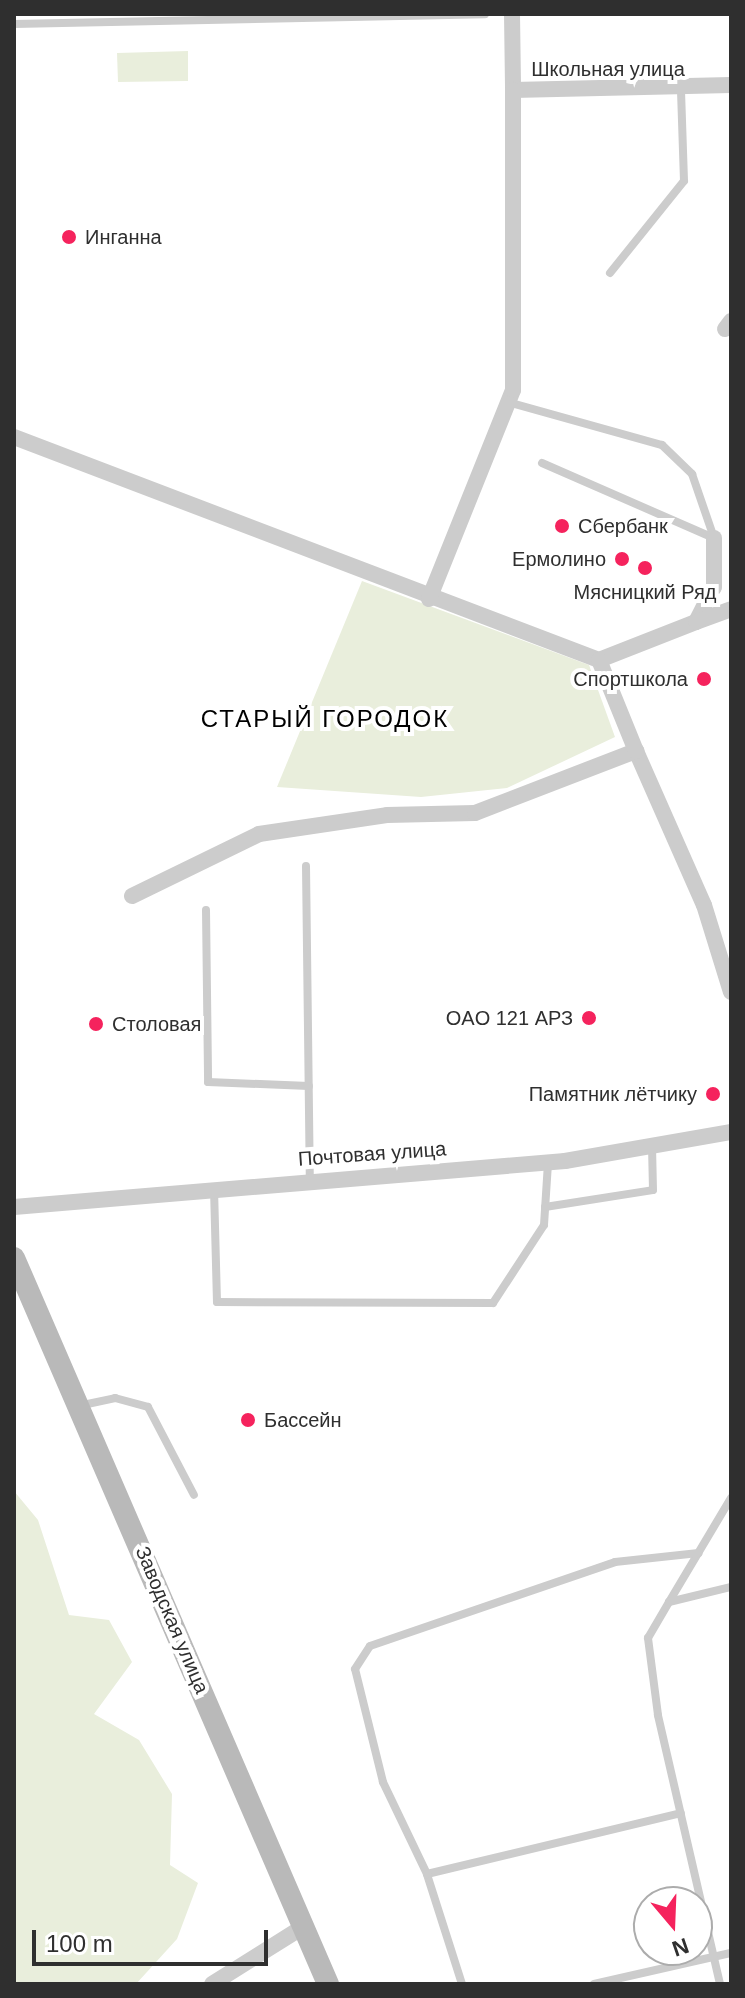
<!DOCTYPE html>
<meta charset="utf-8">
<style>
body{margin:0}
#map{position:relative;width:745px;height:1998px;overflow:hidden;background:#fff;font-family:Helvetica,sans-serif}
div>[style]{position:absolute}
.green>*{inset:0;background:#e9eedc}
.lane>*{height:8px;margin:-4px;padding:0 4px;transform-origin:4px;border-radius:4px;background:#ccc}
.street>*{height:16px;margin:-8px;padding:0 8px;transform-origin:8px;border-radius:8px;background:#ccc}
.secondary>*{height:22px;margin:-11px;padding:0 11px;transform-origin:11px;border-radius:11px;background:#b9b9b9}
.dots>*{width:22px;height:22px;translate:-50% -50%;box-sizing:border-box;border:4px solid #fff;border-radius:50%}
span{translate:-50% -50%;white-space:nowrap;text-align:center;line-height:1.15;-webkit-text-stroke:8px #fff;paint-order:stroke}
.street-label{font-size:20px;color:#2f2f2f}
.poi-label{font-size:20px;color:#2f2f2f}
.left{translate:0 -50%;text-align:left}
.right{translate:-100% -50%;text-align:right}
.quarter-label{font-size:24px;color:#000;letter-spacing:2px}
.frame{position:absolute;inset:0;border:16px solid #2f2f2f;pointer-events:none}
.north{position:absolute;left:633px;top:1886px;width:80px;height:80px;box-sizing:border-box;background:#fff;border:2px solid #acacac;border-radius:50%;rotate:161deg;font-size:22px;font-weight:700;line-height:32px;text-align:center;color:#2f2f2f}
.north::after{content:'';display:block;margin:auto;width:28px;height:36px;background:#f5235d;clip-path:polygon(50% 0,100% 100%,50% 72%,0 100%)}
.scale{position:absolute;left:32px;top:1930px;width:236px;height:36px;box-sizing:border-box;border:4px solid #2f2f2f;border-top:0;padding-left:10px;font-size:24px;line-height:28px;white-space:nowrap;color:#2f2f2f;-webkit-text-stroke:6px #fff;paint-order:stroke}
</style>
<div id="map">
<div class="green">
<div style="clip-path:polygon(188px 51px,188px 81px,118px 82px,117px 53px)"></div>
<div style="clip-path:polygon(362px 581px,589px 665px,615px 737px,507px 788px,421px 797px,277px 787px)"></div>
<div style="clip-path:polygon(14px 1491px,38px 1520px,69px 1615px,109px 1620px,132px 1662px,94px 1714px,139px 1740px,172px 1794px,170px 1865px,198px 1883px,177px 1939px,136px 1984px,14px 1984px)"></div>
</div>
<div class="lane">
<div style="left:14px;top:24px;width:471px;rotate:-1.2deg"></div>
<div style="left:610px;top:273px;width:118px;rotate:-51.2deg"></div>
<div style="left:684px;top:181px;width:92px;rotate:-91.9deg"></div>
<div style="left:508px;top:402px;width:160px;rotate:15.6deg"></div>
<div style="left:662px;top:445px;width:42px;rotate:44deg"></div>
<div style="left:692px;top:474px;width:68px;rotate:71deg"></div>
<div style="left:542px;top:463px;width:188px;rotate:23.6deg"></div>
<div style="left:306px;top:866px;width:312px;rotate:89.3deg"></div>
<div style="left:206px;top:910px;width:172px;rotate:89.3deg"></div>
<div style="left:208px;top:1082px;width:101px;rotate:2.3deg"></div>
<div style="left:214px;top:1188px;width:114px;rotate:88.5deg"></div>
<div style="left:217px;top:1302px;width:276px;rotate:0.2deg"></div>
<div style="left:493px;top:1303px;width:93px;rotate:-56.8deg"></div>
<div style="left:544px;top:1225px;width:62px;rotate:-86.3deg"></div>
<div style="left:545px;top:1207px;width:109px;rotate:-8.9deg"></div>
<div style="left:653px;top:1190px;width:44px;rotate:-91.3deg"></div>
<div style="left:78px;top:1406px;width:38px;rotate:-12deg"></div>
<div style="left:115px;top:1398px;width:34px;rotate:15deg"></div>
<div style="left:148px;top:1407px;width:99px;rotate:62.4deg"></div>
<div style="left:669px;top:1602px;width:121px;rotate:-59.2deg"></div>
<div style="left:427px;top:1874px;width:261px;rotate:-13.5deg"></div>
<div style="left:462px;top:1984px;width:115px;rotate:-107.7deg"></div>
<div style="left:427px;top:1874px;width:102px;rotate:-115.6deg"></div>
<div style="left:383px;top:1782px;width:116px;rotate:-103.9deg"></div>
<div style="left:355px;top:1669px;width:27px;rotate:-57deg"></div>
<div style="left:370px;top:1646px;width:259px;rotate:-18.9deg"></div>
<div style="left:615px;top:1562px;width:84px;rotate:-6.1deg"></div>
<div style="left:594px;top:1984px;width:140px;rotate:-12.8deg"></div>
<div style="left:720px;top:1984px;width:276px;rotate:-103deg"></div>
<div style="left:658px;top:1715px;width:78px;rotate:-97.4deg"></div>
<div style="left:648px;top:1638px;width:42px;rotate:-59.7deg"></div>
<div style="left:669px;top:1602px;width:64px;rotate:-13.6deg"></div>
</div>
<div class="street">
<div style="left:512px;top:14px;width:76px;rotate:89.2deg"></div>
<div style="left:513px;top:90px;width:218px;rotate:-1.3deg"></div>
<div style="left:725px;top:329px;width:10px;rotate:-53deg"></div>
<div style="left:14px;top:437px;width:626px;rotate:20.87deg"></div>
<div style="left:599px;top:660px;width:104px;rotate:-21.4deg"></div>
<div style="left:696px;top:622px;width:39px;rotate:-63deg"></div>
<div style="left:714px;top:587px;width:49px;rotate:-90deg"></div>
<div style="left:429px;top:599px;width:225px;rotate:-68.1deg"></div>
<div style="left:513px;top:390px;width:300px;rotate:-90deg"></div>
<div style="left:696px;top:622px;width:37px;rotate:-20deg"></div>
<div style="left:636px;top:751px;width:168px;rotate:66.2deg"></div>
<div style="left:704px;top:905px;width:91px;rotate:72.8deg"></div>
<div style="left:132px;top:896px;width:141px;rotate:-26deg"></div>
<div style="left:259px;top:834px;width:129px;rotate:-8.4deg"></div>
<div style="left:387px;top:815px;width:88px;rotate:-1.3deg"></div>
<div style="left:475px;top:813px;width:173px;rotate:-21.1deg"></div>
<div style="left:636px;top:751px;width:98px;rotate:-112.1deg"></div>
<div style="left:14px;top:1207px;width:553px;rotate:-4.77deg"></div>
<div style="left:565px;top:1161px;width:169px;rotate:-9.9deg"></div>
<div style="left:212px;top:1984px;width:107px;rotate:-32.1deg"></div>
</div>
<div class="secondary">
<div style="left:14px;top:1258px;width:791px;rotate:66.61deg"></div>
</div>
<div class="dots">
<div style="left:69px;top:237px;background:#f5235d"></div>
<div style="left:562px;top:526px;background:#f5235d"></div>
<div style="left:622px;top:559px;background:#f5235d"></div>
<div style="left:645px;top:568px;background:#f5235d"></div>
<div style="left:704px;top:679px;background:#f5235d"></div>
<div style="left:589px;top:1018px;background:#f5235d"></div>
<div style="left:96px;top:1024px;background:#f5235d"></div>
<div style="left:713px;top:1094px;background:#f5235d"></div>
<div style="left:248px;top:1420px;background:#f5235d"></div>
</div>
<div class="street-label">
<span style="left:608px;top:69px">Школьная улица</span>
<span style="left:372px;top:1154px;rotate:-4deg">Почтовая улица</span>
<span style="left:172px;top:1620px;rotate:67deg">Заводская улица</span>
</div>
<div class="poi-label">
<span class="left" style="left:85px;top:237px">Инганна</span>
<span class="left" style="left:578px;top:526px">Сбербанк</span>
<span class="right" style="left:606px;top:559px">Ермолино</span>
<span style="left:645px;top:592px">Мясницкий Ряд</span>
<span class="right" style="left:688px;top:679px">Спортшкола</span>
<span class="right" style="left:573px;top:1018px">OAO 121 АРЗ</span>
<span class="left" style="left:112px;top:1024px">Столовая</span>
<span class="right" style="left:697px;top:1094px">Памятник лётчику</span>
<span class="left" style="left:264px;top:1420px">Бассейн</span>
</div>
<div class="quarter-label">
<span style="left:325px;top:719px">СТАРЫЙ ГОРОДОК</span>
</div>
<div class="frame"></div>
<div class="north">N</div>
<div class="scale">100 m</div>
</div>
